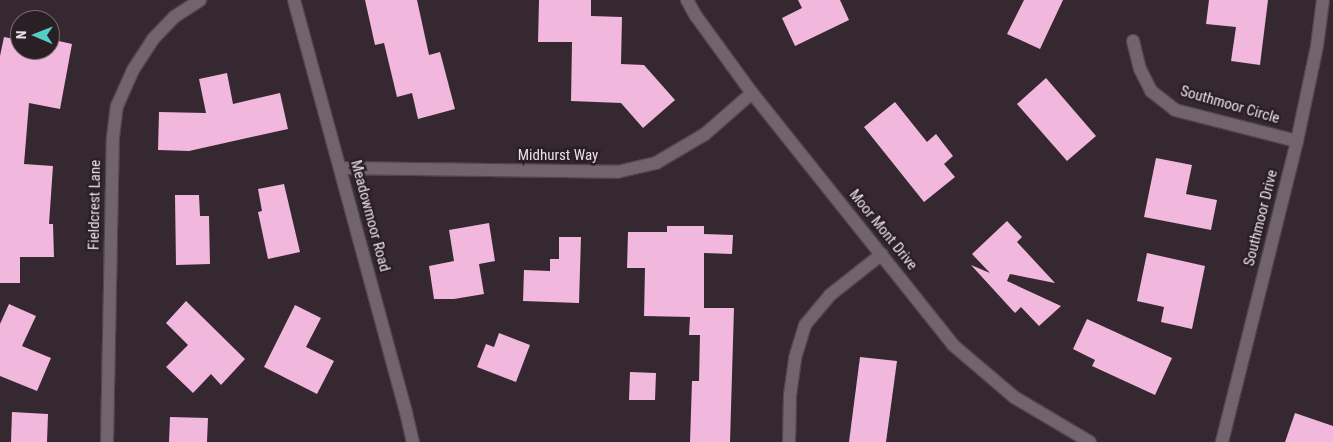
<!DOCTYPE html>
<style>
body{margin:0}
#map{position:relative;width:1333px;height:442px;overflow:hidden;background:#352830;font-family:"Roboto Condensed",sans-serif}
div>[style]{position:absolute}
.building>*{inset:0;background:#f2b7dc}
.roads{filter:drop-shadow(1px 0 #51474d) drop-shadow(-1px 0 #51474d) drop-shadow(0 1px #51474d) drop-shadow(0 -1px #51474d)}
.street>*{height:12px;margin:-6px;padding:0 6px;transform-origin:6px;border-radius:6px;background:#72646d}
span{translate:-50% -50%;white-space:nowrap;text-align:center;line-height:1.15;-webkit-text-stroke:5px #2b1f26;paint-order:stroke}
.street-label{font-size:15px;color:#e8dfe4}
.north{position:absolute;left:10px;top:10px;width:50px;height:50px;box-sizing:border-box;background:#2b1f26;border:1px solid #776c72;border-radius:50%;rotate:271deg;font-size:14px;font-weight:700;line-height:20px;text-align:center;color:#e8dfe4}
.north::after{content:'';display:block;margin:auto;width:18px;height:22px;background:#54cdc7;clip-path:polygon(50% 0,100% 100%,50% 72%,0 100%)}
</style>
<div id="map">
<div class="building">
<div style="clip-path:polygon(365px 0,417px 0,429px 55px,440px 52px,455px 109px,418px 119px,412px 93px,397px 97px,384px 43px,375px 45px)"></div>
<div style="clip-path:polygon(539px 0,591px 0,591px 16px,622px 17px,621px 64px,644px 65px,675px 100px,643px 128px,621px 103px,571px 101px,572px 42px,538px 42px)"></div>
<div style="clip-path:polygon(798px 0,840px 0,849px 20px,795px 46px,782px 18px,802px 8px)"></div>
<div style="clip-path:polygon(1024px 0,1063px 0,1040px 49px,1007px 34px)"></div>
<div style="clip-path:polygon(1209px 0,1268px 0,1260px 65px,1231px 61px,1236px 27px,1206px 24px)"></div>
<div style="clip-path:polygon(4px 37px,20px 40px,20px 50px,50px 50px,50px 39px,72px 44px,60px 109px,29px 103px,24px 164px,53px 166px,49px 224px,53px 224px,54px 257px,20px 257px,20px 283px,0 283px,0 56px)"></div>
<div style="clip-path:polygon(227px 73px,233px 104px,280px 93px,288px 129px,189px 151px,158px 150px,159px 112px,206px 113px,199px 79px)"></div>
<div style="clip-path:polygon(1046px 78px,1096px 136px,1067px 161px,1017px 104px)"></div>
<div style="clip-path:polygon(895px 102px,927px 142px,936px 134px,953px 156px,944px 164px,955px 177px,924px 202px,864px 127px)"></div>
<div style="clip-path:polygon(1156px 158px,1192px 165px,1186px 194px,1217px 200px,1211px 230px,1144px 217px)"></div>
<div style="clip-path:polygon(284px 184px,300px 252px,268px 259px,258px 212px,262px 211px,258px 189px)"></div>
<div style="clip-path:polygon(175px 195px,199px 195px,200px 216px,209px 216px,210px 264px,176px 265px)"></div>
<div style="clip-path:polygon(1007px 221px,1022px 237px,1017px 242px,1055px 283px,1010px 274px,1007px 281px,1061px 306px,1039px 326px,1021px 307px,1015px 313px,971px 265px,990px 273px,972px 254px)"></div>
<div style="clip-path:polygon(489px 223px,495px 261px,479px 264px,484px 294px,454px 299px,434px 299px,429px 266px,454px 261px,449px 230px)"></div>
<div style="clip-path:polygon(667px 226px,704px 226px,704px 234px,733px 235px,732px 254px,704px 253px,704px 308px,734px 308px,730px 442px,690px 442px,692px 381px,699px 381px,700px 335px,689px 335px,690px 317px,644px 316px,645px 268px,627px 268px,628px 232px,667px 232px)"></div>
<div style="clip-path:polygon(559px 237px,581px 237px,579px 303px,523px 301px,524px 270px,550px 271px,550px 259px,559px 259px)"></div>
<div style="clip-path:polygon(1147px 253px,1205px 266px,1192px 329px,1161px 322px,1164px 307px,1137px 301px)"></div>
<div style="clip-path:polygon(186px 301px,245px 359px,221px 385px,211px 374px,193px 393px,166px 367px,188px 345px,166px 323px)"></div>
<div style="clip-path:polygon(9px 304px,36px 316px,22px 346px,51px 358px,37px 391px,0 376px,0 324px)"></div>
<div style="clip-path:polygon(295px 305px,321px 318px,306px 347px,334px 361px,317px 394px,264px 367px)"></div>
<div style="clip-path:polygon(1087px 319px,1172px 358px,1155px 395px,1092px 366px,1095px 360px,1073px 349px)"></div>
<div style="clip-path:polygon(499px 333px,530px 345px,516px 382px,477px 367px,486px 344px,494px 347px)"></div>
<div style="clip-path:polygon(860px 357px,897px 361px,886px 442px,849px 442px)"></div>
<div style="clip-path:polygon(630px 372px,656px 373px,655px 400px,629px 400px)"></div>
<div style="clip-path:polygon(12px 412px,48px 414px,47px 442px,11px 442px)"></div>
<div style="clip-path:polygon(1295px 413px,1333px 426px,1333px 442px,1285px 442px)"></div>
<div style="clip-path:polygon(170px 417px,208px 418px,207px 442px,169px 442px)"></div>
</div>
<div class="roads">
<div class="street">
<div style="left:294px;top:0;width:423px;rotate:74.8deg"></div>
<div style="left:405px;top:408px;width:35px;rotate:77deg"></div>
<div style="left:687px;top:0;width:18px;rotate:61deg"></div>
<div style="left:696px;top:16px;width:95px;rotate:54deg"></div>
<div style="left:752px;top:93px;width:322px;rotate:51.4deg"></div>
<div style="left:953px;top:345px;width:80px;rotate:40.4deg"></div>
<div style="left:1014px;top:397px;width:88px;rotate:30.6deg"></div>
<div style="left:1133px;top:41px;width:29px;rotate:76deg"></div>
<div style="left:1140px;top:69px;width:25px;rotate:63deg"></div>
<div style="left:1151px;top:91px;width:31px;rotate:38deg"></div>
<div style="left:1175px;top:110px;width:126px;rotate:14.3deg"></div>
<div style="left:340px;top:168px;width:277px;rotate:0.8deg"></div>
<div style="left:617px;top:172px;width:40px;rotate:-13deg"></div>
<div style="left:656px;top:163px;width:57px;rotate:-30.6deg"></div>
<div style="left:705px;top:134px;width:62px;rotate:-41.1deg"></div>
<div style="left:107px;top:442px;width:305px;rotate:-88.9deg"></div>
<div style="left:113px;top:137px;width:31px;rotate:-83deg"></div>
<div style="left:117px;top:106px;width:39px;rotate:-66deg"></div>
<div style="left:133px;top:70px;width:37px;rotate:-57deg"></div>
<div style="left:153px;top:39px;width:30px;rotate:-46deg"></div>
<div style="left:174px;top:17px;width:31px;rotate:-33deg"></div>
<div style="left:789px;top:442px;width:47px;rotate:-88.8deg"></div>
<div style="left:790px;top:395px;width:37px;rotate:-82deg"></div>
<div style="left:795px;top:358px;width:34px;rotate:-73deg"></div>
<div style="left:805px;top:325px;width:39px;rotate:-50deg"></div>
<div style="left:830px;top:295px;width:66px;rotate:-38.3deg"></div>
<div style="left:1222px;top:442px;width:310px;rotate:-76deg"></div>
<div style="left:1297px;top:141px;width:97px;rotate:-78.1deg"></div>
<div style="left:1317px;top:46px;width:46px;rotate:-82.6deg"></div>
</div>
</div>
<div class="street-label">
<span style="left:1230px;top:105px;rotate:16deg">Southmoor Circle</span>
<span style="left:558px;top:156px">Midhurst Way</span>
<span style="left:95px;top:205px;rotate:-89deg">Fieldcrest Lane</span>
<span style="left:370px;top:216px;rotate:75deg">Meadowmoor Road</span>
<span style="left:1261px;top:218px;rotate:-76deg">Southmoor Drive</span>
<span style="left:883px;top:230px;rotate:51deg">Moor Mont Drive</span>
</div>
<div class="north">N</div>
</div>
